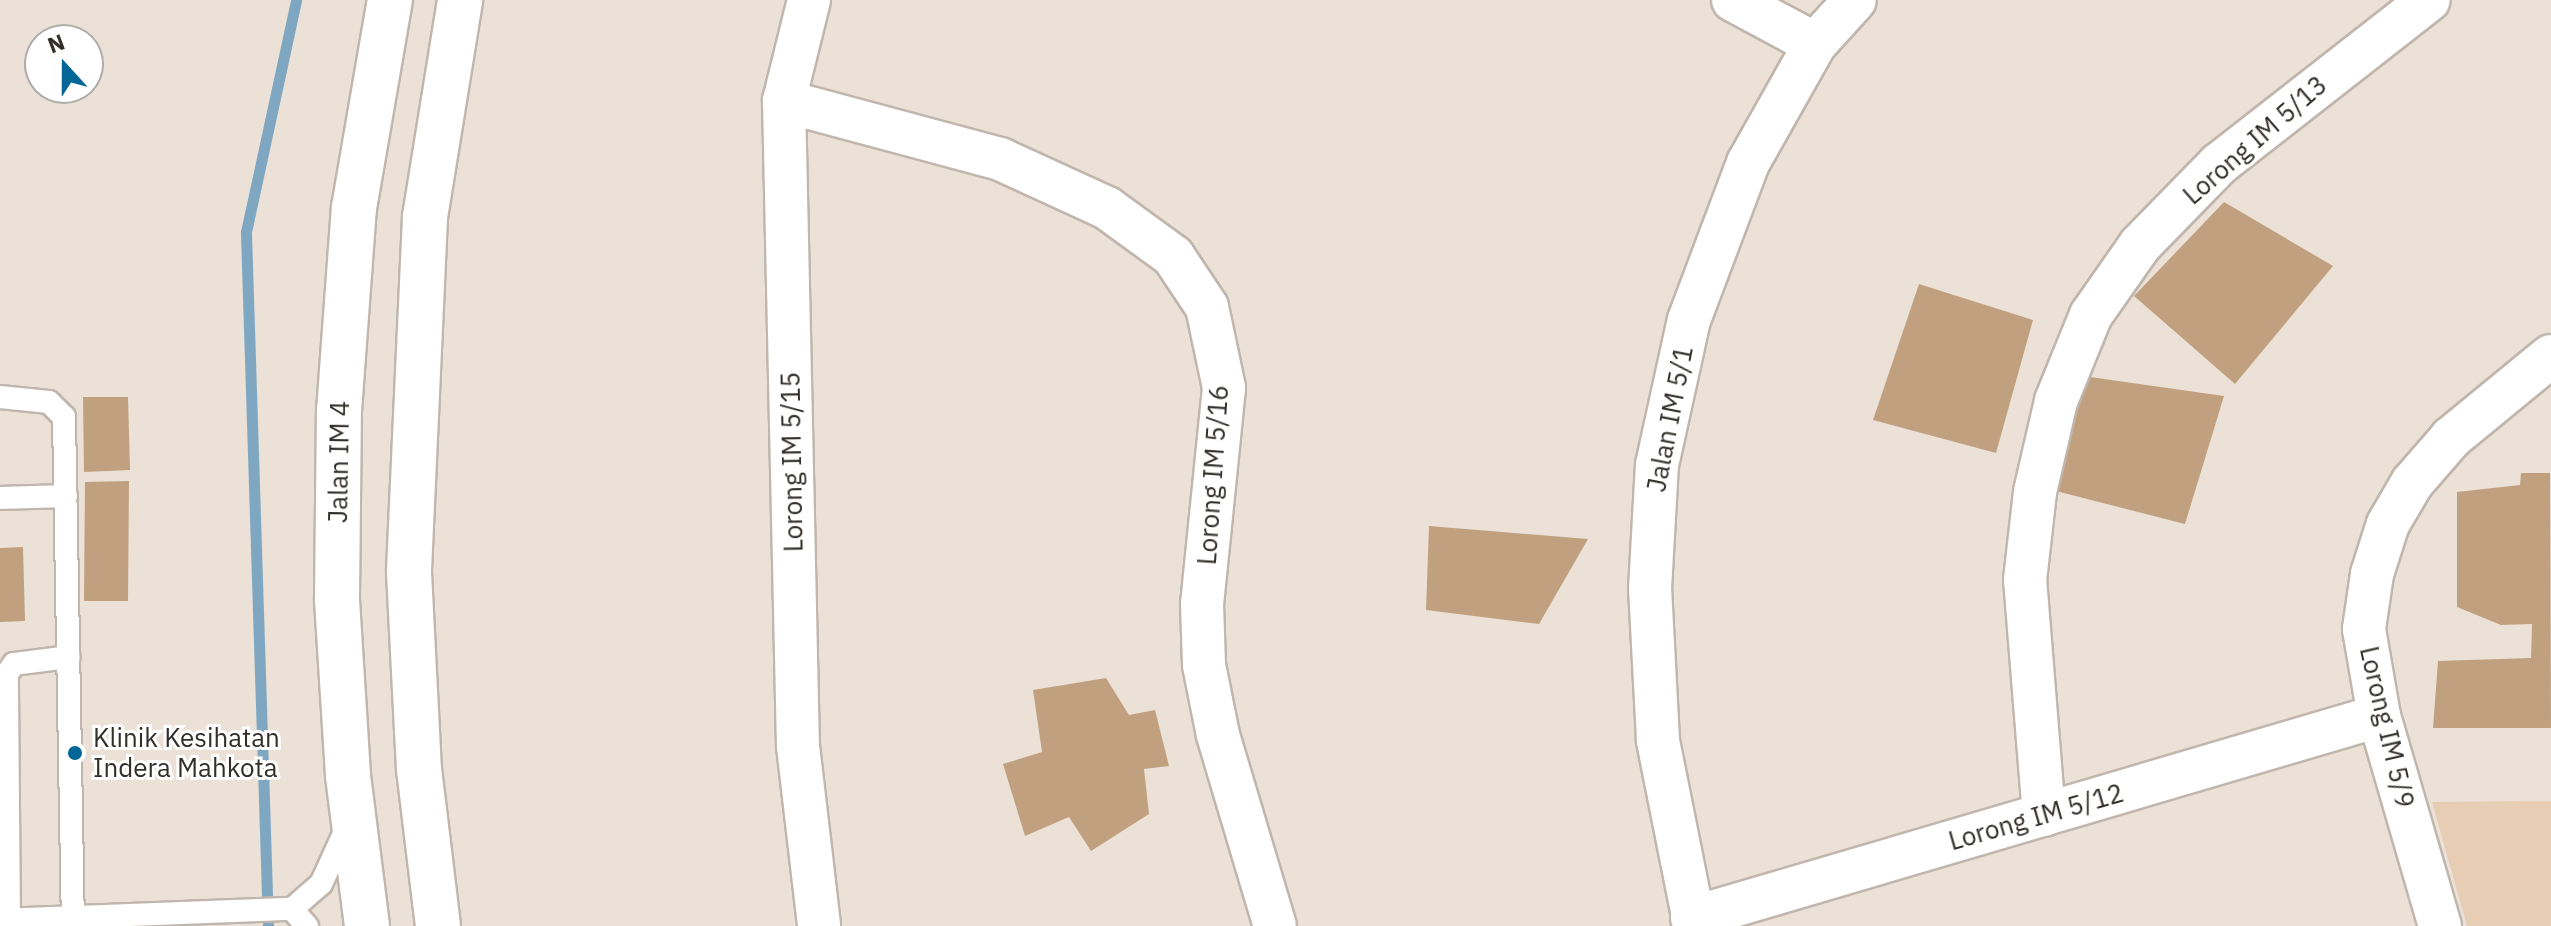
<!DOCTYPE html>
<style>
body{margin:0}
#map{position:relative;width:2551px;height:926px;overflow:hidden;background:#ebe1d7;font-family:"IBM Plex Sans",sans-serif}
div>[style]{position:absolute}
.green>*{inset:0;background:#e7cdb3}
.stream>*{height:11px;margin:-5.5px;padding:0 5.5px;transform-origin:5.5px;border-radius:5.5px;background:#7fa7c2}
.building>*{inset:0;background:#c0a07f}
.roads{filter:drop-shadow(2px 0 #c0b6ad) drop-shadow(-2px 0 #c0b6ad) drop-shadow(0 2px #c0b6ad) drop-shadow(0 -2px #c0b6ad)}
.lane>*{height:22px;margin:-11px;padding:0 11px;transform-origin:11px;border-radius:11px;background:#fff}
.street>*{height:42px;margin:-21px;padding:0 21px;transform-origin:21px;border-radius:21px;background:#fff}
.secondary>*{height:44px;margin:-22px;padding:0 22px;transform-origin:22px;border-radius:22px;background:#fff}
.dots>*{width:22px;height:22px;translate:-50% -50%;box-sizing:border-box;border:4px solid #fff;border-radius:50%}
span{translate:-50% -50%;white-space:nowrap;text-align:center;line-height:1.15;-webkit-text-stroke:6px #fff;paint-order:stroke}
.street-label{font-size:26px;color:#322f2b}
.poi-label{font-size:26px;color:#322f2b}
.left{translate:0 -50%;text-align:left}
.north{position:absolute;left:24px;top:24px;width:80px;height:80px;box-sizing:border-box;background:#fff;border:2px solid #adacaa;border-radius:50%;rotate:339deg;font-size:22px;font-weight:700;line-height:32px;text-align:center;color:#322f2b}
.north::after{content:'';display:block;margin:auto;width:28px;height:36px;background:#026796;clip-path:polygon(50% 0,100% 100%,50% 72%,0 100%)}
</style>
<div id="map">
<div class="green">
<div style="clip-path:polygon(2551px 801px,2551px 926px,2467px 926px,2432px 802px)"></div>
</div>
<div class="stream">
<div style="left:268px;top:926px;width:694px;rotate:-91.82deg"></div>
<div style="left:246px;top:232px;width:237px;rotate:-77.8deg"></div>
</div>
<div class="building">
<div style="clip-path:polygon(2224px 202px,2333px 266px,2235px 384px,2134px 296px)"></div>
<div style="clip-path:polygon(1919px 284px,2033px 320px,1996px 453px,1873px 420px)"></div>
<div style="clip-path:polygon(2083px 376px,2224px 396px,2185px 524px,2048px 489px)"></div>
<div style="clip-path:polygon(83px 397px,128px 397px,130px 470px,84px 472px)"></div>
<div style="clip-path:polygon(2521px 473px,2550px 473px,2551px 728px,2433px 728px,2438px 661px,2531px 658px,2532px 624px,2501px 625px,2457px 607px,2457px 492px,2520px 485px)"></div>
<div style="clip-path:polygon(129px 481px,128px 601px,84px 601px,85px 482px)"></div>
<div style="clip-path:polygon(1429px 526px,1588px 539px,1539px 624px,1426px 610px)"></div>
<div style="clip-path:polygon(23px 547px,25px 621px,0 622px,0 548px)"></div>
<div style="clip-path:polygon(1106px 678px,1129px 715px,1155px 710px,1169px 766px,1144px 769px,1149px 814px,1091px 851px,1069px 817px,1025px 836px,1003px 764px,1042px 752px,1033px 690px)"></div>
</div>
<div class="roads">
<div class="lane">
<div style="left:0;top:397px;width:49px;rotate:5.8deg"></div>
<div style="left:49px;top:402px;width:21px;rotate:45deg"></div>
<div style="left:64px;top:417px;width:509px;rotate:88.99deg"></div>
<div style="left:0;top:498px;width:66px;rotate:-1.7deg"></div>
<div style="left:292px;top:909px;width:23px;rotate:49deg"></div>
<div style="left:9px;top:919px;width:245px;rotate:-90.5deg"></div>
<div style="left:7px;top:674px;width:12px;rotate:-55deg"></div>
<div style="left:14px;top:664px;width:55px;rotate:-7.3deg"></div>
<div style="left:0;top:920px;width:292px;rotate:-2.2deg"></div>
<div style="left:292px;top:909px;width:38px;rotate:-41deg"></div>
<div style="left:321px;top:884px;width:65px;rotate:-65.4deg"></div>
</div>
<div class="street">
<div style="left:809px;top:0;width:104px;rotate:103.9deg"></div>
<div style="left:784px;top:101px;width:645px;rotate:88.76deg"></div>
<div style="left:798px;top:746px;width:181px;rotate:83.3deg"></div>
<div style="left:1733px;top:0;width:93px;rotate:28.2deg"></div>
<div style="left:784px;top:101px;width:224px;rotate:15deg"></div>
<div style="left:1000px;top:159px;width:118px;rotate:24.6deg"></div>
<div style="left:1107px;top:208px;width:82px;rotate:36deg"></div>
<div style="left:1173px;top:256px;width:61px;rotate:56.3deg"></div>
<div style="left:1207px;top:307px;width:83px;rotate:78.1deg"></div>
<div style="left:1224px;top:388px;width:217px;rotate:95.8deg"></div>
<div style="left:1202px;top:604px;width:61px;rotate:88.1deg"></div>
<div style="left:1204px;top:665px;width:71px;rotate:78.7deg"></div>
<div style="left:1218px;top:735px;width:199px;rotate:73.4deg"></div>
<div style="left:2044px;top:815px;width:236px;rotate:-94.6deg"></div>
<div style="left:2025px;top:580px;width:89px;rotate:-83.5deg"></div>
<div style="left:2035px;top:492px;width:93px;rotate:-77deg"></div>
<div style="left:2056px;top:401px;width:93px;rotate:-67.9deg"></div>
<div style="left:2091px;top:315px;width:85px;rotate:-55deg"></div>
<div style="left:2140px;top:245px;width:113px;rotate:-45.7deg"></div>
<div style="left:2219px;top:164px;width:266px;rotate:-38deg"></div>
<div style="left:1692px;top:918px;width:716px;rotate:-16.39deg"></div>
<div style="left:1695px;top:926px;width:190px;rotate:-101.3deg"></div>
<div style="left:1658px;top:740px;width:151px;rotate:-93deg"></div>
<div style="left:1650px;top:589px;width:124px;rotate:-86.8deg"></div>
<div style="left:1657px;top:465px;width:148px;rotate:-77.6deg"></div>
<div style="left:1689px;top:320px;width:168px;rotate:-69.4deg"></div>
<div style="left:1748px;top:163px;width:137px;rotate:-60.6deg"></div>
<div style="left:1815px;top:44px;width:59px;rotate:-47.7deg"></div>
<div style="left:2440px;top:926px;width:219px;rotate:-106.2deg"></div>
<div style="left:2379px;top:716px;width:88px;rotate:-99.8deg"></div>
<div style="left:2364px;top:629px;width:56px;rotate:-81.7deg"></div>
<div style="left:2372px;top:574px;width:52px;rotate:-72.3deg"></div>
<div style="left:2388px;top:524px;width:48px;rotate:-59.7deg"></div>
<div style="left:2412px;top:483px;width:60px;rotate:-49.1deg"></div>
<div style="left:2451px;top:438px;width:129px;rotate:-39.4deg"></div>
</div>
<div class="secondary">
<div style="left:367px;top:926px;width:152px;rotate:-97.2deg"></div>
<div style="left:348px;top:775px;width:177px;rotate:-93.6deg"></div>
<div style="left:337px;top:598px;width:187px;rotate:-89.4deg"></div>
<div style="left:339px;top:411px;width:204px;rotate:-85.8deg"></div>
<div style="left:354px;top:208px;width:211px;rotate:-80.2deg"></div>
<div style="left:438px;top:926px;width:157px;rotate:-96.9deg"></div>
<div style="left:419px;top:770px;width:200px;rotate:-92.9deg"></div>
<div style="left:409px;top:570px;width:353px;rotate:-87.4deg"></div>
<div style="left:425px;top:217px;width:220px;rotate:-80.8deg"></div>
</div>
</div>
<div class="dots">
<div style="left:75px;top:753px;background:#026796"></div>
</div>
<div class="street-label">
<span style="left:2255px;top:140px;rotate:-41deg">Lorong IM 5/13</span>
<span style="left:1670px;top:419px;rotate:-79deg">Jalan IM 5/1</span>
<span style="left:339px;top:462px;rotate:-89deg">Jalan IM 4</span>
<span style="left:792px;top:462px;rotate:-91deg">Lorong IM 5/15</span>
<span style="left:1213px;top:475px;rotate:-86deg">Lorong IM 5/16</span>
<span style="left:2387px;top:727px;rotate:77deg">Lorong IM 5/9</span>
<span style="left:2036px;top:817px;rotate:-16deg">Lorong IM 5/12</span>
</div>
<div class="poi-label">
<span class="left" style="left:93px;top:753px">Klinik Kesihatan<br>Indera Mahkota</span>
</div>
<div class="north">N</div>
</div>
